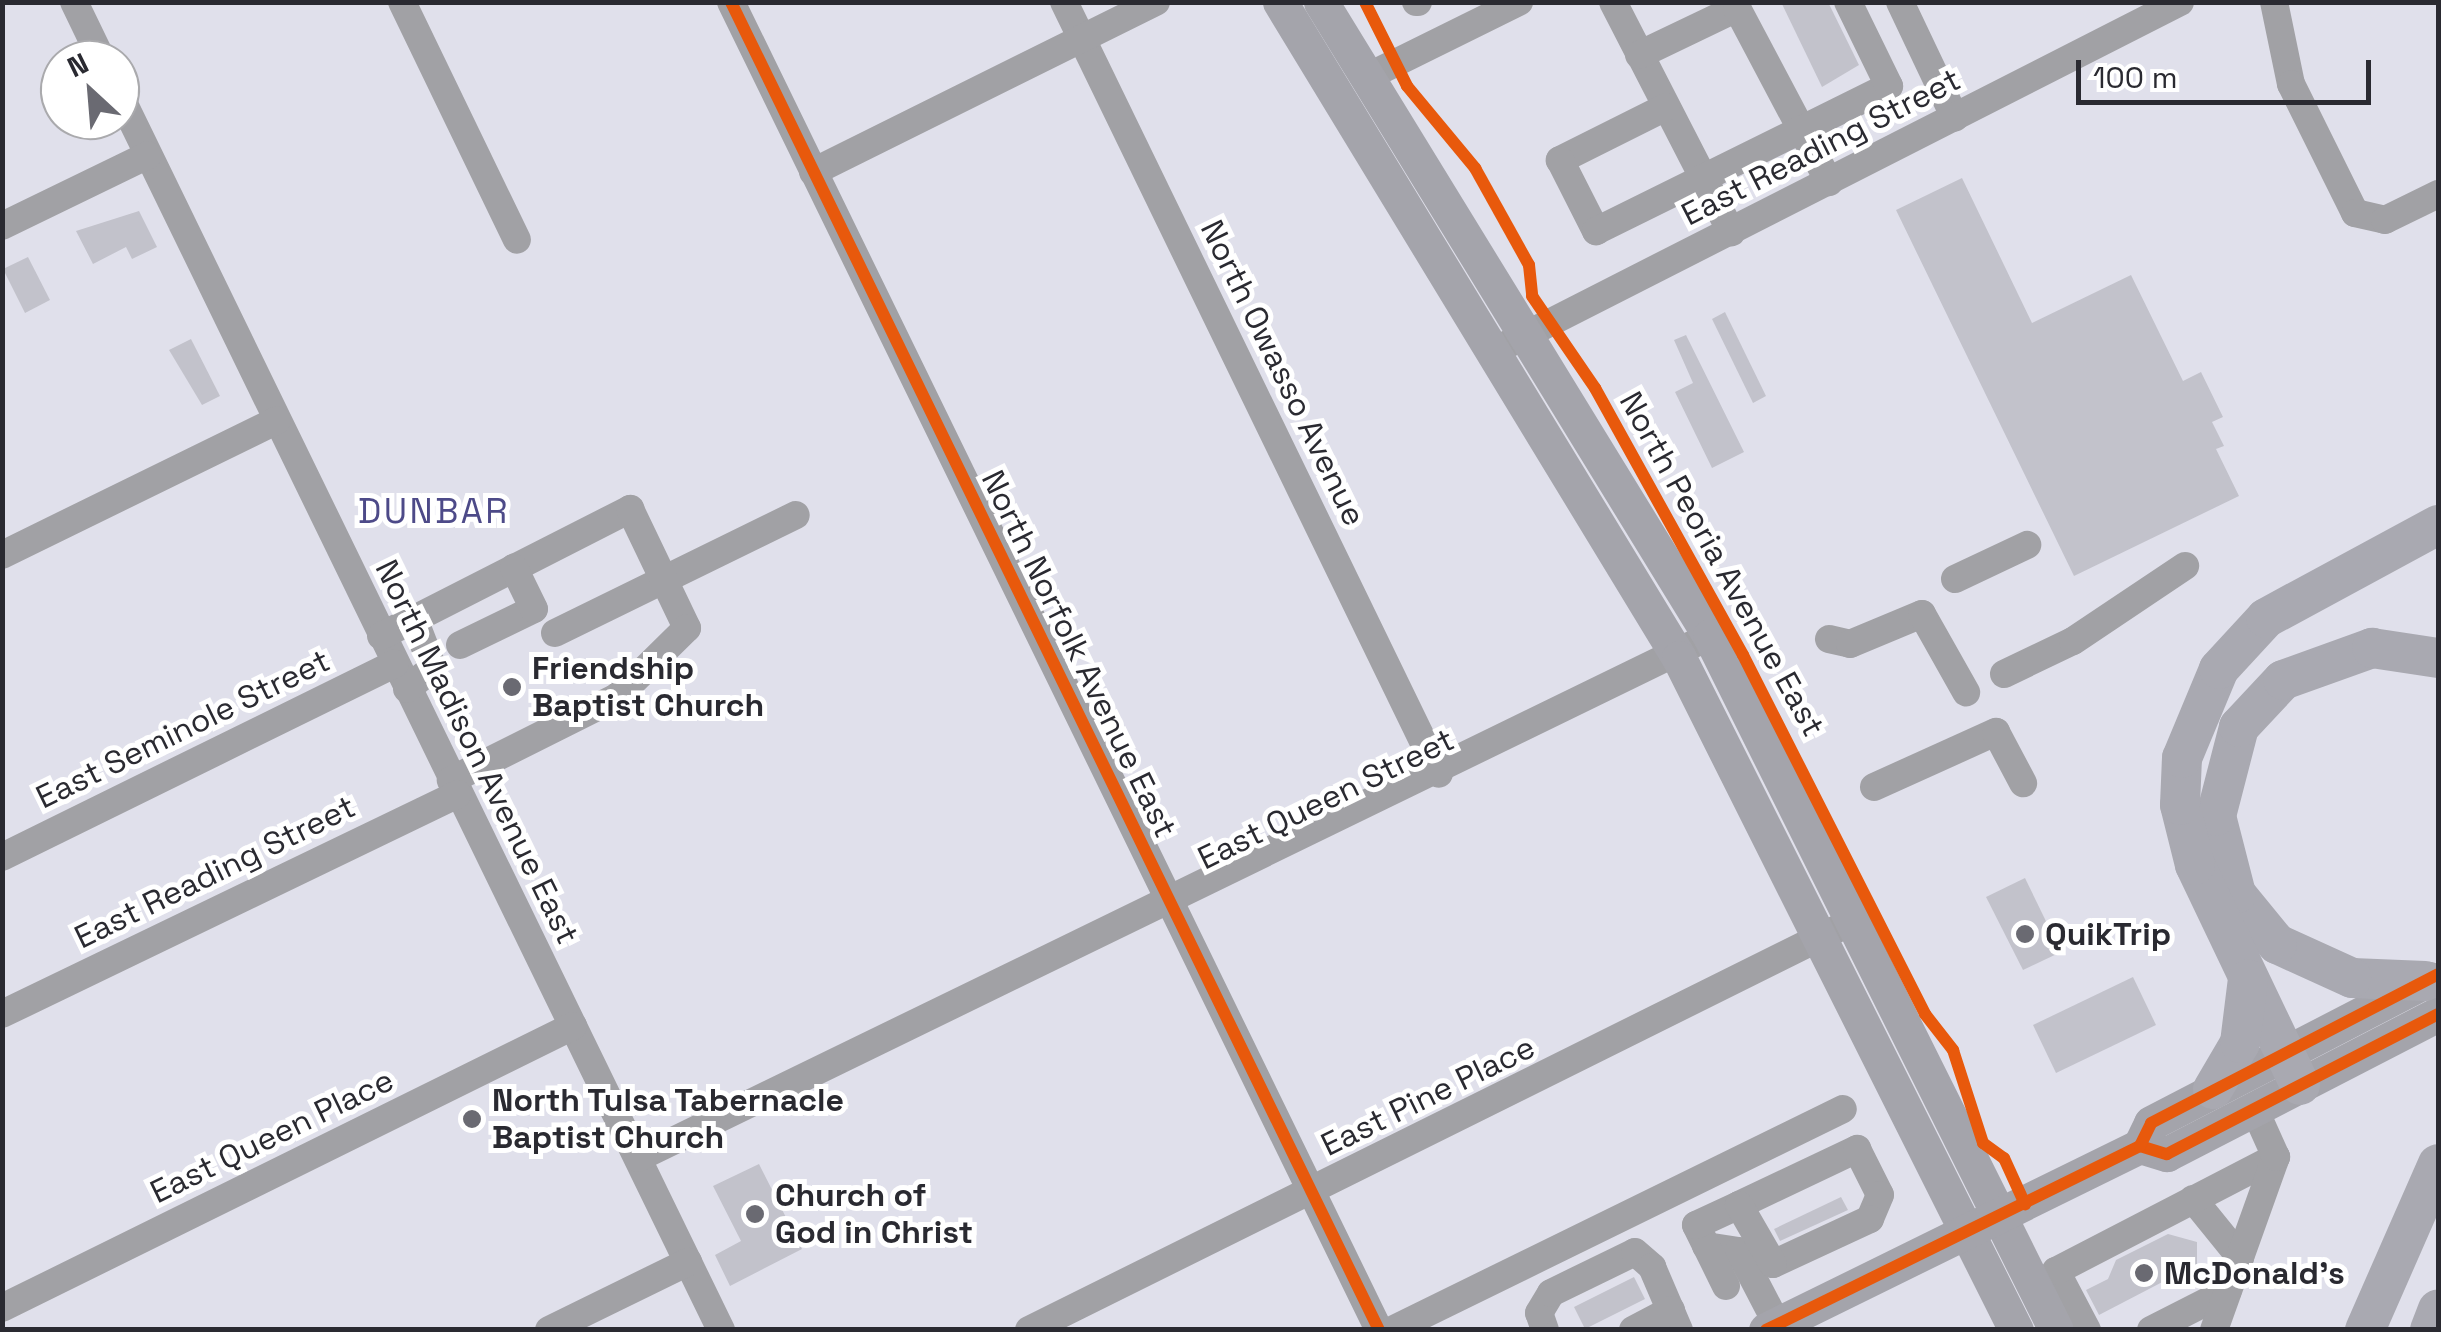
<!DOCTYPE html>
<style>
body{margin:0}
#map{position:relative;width:2441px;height:1332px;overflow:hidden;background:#e0e0eb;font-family:"Space Grotesk",sans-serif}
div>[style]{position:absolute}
.building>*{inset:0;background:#c2c2cb}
.minor>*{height:28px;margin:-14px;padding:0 14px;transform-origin:14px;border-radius:14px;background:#a1a1a5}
.major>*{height:35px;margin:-17.5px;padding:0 17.5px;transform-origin:17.5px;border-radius:17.5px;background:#a4a4ab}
.highway>*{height:40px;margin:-20px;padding:0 20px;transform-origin:20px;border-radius:20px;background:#a9a9b1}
.cycleway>*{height:12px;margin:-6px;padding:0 6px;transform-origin:6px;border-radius:6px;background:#e8590c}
.dots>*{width:28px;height:28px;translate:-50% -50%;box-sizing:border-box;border:5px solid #fff;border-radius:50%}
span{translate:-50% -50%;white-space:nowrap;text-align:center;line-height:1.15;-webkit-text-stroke:10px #fff;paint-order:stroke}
.street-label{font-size:32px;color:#2a2a31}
.poi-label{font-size:32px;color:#2a2a31;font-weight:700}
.left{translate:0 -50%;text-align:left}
.neighbourhood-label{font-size:35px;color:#4d4a88;letter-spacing:2.5px}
.frame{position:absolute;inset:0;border:5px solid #2a2a31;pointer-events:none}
.north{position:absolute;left:40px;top:40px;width:100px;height:100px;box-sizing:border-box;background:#fff;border:2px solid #aaaaad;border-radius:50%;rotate:334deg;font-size:28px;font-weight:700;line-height:40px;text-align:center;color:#2a2a31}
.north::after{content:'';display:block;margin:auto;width:35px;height:45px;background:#6a6a72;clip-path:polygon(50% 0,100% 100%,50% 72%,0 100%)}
.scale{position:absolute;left:2076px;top:60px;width:295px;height:45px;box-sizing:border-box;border:5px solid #2a2a31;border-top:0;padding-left:12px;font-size:30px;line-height:35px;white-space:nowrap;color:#2a2a31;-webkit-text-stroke:8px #fff;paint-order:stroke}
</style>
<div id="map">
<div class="building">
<div style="clip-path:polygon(1781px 2px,1828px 2px,1859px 65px,1822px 87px)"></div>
<div style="clip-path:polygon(1962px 178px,2032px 323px,2131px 275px,2183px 381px,2201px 372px,2223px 417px,2212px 422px,2224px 446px,2216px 449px,2239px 496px,2074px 576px,1896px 210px)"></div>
<div style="clip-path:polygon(139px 211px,157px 247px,132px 259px,126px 247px,93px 264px,76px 231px)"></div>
<div style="clip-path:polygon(28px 257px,50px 300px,25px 313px,3px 269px)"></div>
<div style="clip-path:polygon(1725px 312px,1766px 396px,1753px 403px,1712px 319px)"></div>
<div style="clip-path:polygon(1686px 335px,1744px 452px,1712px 468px,1675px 392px,1693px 383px,1674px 340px)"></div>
<div style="clip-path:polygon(191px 339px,220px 396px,202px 405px,169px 350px)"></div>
<div style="clip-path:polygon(2025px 878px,2061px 952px,2023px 970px,1986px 897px)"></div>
<div style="clip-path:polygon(2133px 977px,2156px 1025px,2056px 1073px,2033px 1025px)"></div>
<div style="clip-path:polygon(759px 1164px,802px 1249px,730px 1286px,715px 1255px,741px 1241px,713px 1186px)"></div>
<div style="clip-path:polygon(1841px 1197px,1848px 1210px,1780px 1241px,1774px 1229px)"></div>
<div style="clip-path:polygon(2168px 1234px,2197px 1242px,2197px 1264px,2099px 1315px,2086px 1290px,2108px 1279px,2116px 1260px)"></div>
<div style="clip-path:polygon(1634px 1277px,1645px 1299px,1585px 1329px,1574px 1307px)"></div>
</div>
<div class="minor">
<div style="left:74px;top:2px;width:64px;rotate:64.2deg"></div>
<div style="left:402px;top:2px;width:264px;rotate:64.2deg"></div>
<div style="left:731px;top:2px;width:1478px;rotate:63.99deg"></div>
<div style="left:1064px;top:2px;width:858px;rotate:64.09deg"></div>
<div style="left:1416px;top:2px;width:2px"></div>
<div style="left:1613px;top:2px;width:259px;rotate:62.8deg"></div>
<div style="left:1900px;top:2px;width:128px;rotate:64.6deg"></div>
<div style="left:2274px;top:2px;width:84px;rotate:78.3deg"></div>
<div style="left:2291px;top:84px;width:144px;rotate:63.6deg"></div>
<div style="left:2355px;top:213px;width:31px;rotate:13deg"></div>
<div style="left:2385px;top:220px;width:59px;rotate:-26.1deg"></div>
<div style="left:1639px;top:55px;width:109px;rotate:-25.6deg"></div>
<div style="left:1737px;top:8px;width:197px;rotate:62.1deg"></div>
<div style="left:1365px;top:78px;width:172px;rotate:-26.3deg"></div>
<div style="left:120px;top:96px;width:1373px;rotate:64.03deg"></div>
<div style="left:1666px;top:107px;width:119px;rotate:153.4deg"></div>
<div style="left:1560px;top:160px;width:80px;rotate:63.1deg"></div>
<div style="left:1596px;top:231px;width:327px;rotate:-26.3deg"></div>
<div style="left:1889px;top:86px;width:93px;rotate:-116deg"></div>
<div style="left:813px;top:172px;width:383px;rotate:-26.4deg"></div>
<div style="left:2px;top:226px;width:162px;rotate:-25.9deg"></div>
<div style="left:1508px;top:344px;width:754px;rotate:-26.97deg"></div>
<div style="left:2px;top:555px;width:306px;rotate:-26.1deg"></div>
<div style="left:1955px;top:579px;width:80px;rotate:-25.3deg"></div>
<div style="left:555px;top:633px;width:268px;rotate:-26.1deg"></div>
<div style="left:381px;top:636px;width:280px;rotate:-27deg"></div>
<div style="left:630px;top:509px;width:132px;rotate:64.4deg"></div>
<div style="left:687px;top:628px;width:98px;rotate:135.4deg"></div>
<div style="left:617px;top:697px;width:186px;rotate:153.4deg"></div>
<div style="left:1829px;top:639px;width:22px;rotate:13deg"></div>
<div style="left:1850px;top:644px;width:78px;rotate:-22.6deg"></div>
<div style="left:1922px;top:614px;width:90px;rotate:60.6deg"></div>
<div style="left:460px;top:645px;width:82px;rotate:-25.9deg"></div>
<div style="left:534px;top:609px;width:46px;rotate:-116deg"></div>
<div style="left:2004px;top:674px;width:76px;rotate:-25.6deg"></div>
<div style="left:2073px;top:641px;width:135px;rotate:-33.8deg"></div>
<div style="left:407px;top:689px;width:33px;rotate:-39deg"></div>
<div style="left:433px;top:668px;width:53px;rotate:-111.2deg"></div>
<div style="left:1874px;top:787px;width:134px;rotate:-24.3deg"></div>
<div style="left:1996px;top:732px;width:58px;rotate:62.1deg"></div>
<div style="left:2px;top:857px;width:438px;rotate:-26.2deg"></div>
<div style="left:2px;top:1014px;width:506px;rotate:-25.76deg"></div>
<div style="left:638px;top:1158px;width:1192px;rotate:-25.96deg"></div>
<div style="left:2193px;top:1199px;width:75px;rotate:51deg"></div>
<div style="left:1706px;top:1246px;width:33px;rotate:9deg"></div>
<div style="left:1739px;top:1251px;width:82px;rotate:62.5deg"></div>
<div style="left:1726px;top:1286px;width:68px;rotate:-116.2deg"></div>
<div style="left:1696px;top:1225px;width:47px;rotate:-24.9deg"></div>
<div style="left:1739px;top:1205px;width:131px;rotate:-25.4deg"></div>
<div style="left:1857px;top:1149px;width:51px;rotate:63.4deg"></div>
<div style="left:1880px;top:1195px;width:26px;rotate:113deg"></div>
<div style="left:1870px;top:1219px;width:107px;rotate:155.1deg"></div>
<div style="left:1773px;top:1264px;width:68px;rotate:-120deg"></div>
<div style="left:2px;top:1308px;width:637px;rotate:-26.28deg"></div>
<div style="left:549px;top:1330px;width:155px;rotate:-26.1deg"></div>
<div style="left:1029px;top:1330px;width:922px;rotate:-26.4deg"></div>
<div style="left:1392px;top:1330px;width:502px;rotate:-26.11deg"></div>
<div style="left:1545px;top:1330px;width:18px;rotate:-109deg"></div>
<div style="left:1539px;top:1313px;width:23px;rotate:-59deg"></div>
<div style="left:1551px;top:1293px;width:93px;rotate:-26deg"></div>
<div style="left:1635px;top:1252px;width:23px;rotate:41deg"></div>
<div style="left:1652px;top:1267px;width:69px;rotate:66.8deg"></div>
<div style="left:1633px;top:1330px;width:43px;rotate:-27.8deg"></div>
<div style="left:2087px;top:1330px;width:67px;rotate:-117.7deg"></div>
<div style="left:2056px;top:1271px;width:248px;rotate:-27.4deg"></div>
<div style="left:2151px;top:1330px;width:86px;rotate:-26.9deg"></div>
<div style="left:2214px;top:1330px;width:184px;rotate:-70.3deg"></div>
<div style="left:2276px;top:1157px;width:54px;rotate:-114.2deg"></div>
</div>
<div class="major">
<div style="left:1280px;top:2px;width:768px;rotate:58.69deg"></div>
<div style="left:1679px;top:658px;width:752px;rotate:63.37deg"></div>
<div style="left:1321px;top:2px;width:744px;rotate:58.47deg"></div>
<div style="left:1710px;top:636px;width:775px;rotate:63.5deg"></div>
<div style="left:2140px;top:1146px;width:28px;rotate:17deg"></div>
<div style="left:2167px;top:1154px;width:305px;rotate:-27.3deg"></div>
<div style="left:1766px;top:1330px;width:417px;rotate:-26.2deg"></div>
<div style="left:2140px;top:1146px;width:25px;rotate:-64deg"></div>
<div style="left:2151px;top:1123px;width:313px;rotate:-27.4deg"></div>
</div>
<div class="highway">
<div style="left:2425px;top:981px;width:73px;rotate:-177.6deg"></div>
<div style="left:2352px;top:978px;width:82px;rotate:-155.6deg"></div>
<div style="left:2277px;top:944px;width:65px;rotate:-129.4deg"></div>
<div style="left:2236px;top:894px;width:81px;rotate:-104.4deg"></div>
<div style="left:2216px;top:816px;width:92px;rotate:-75.5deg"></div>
<div style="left:2239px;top:727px;width:64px;rotate:-46.9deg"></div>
<div style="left:2283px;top:680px;width:95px;rotate:-19.8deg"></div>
<div style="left:2372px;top:648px;width:67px;rotate:8.6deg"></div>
<div style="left:2300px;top:1085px;width:244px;rotate:-115.5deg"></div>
<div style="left:2195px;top:865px;width:62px;rotate:-104deg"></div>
<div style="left:2180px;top:805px;width:47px;rotate:-87.6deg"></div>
<div style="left:2182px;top:758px;width:96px;rotate:-67.4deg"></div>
<div style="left:2219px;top:669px;width:69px;rotate:-47.3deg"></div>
<div style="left:2266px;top:618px;width:196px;rotate:-28.4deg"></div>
<div style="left:2213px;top:1089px;width:53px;rotate:-59.6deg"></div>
<div style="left:2240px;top:1043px;width:64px;rotate:-82.9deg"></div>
<div style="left:2365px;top:1330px;width:181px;rotate:-66.3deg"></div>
<div style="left:2430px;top:1330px;width:22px;rotate:-69deg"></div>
</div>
<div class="cycleway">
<div style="left:731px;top:2px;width:1478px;rotate:63.99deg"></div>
<div style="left:1365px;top:2px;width:94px;rotate:63.4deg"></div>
<div style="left:1407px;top:86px;width:107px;rotate:50.3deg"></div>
<div style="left:1475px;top:168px;width:111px;rotate:60.9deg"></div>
<div style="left:1529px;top:265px;width:31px;rotate:84deg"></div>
<div style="left:1532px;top:296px;width:112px;rotate:55.6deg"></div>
<div style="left:1595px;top:388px;width:305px;rotate:61deg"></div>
<div style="left:1743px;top:655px;width:402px;rotate:63.1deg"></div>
<div style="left:1925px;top:1014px;width:46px;rotate:52.1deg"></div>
<div style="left:1953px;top:1050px;width:98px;rotate:72.1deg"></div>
<div style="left:1983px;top:1143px;width:26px;rotate:36deg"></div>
<div style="left:2004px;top:1158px;width:51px;rotate:65.5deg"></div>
<div style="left:2140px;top:1146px;width:28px;rotate:17deg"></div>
<div style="left:2167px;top:1154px;width:305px;rotate:-27.3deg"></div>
<div style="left:1766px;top:1330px;width:417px;rotate:-26.2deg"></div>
<div style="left:2140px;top:1146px;width:25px;rotate:-64deg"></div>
<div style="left:2151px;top:1123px;width:323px;rotate:-27.4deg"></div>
</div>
<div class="dots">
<div style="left:512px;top:687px;background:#6a6a72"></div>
<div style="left:2025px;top:934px;background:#6a6a72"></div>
<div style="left:472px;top:1119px;background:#6a6a72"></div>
<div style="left:755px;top:1214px;background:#6a6a72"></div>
<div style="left:2144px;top:1273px;background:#6a6a72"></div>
</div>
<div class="street-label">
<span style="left:1821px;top:147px;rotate:-27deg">East Reading Street</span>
<span style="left:1283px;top:373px;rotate:64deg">North Owasso Avenue</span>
<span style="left:1722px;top:564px;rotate:61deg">North Peoria Avenue East</span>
<span style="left:1079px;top:654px;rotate:64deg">North Norfolk Avenue East</span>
<span style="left:183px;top:729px;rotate:-26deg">East Seminole Street</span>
<span style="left:477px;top:752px;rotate:64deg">North Madison Avenue East</span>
<span style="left:1326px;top:799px;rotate:-26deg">East Queen Street</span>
<span style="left:215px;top:872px;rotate:-26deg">East Reading Street</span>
<span style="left:1428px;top:1096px;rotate:-26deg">East Pine Place</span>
<span style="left:272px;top:1136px;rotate:-26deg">East Queen Place</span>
</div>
<div class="poi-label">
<span class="left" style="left:532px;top:687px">Friendship<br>Baptist Church</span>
<span class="left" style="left:2045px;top:934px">QuikTrip</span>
<span class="left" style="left:492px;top:1119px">North Tulsa Tabernacle<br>Baptist Church</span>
<span class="left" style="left:775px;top:1214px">Church of<br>God in Christ</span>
<span class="left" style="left:2164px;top:1273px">McDonald's</span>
</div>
<div class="neighbourhood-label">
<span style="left:434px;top:511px">DUNBAR</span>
</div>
<div class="frame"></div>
<div class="north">N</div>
<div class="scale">100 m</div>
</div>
